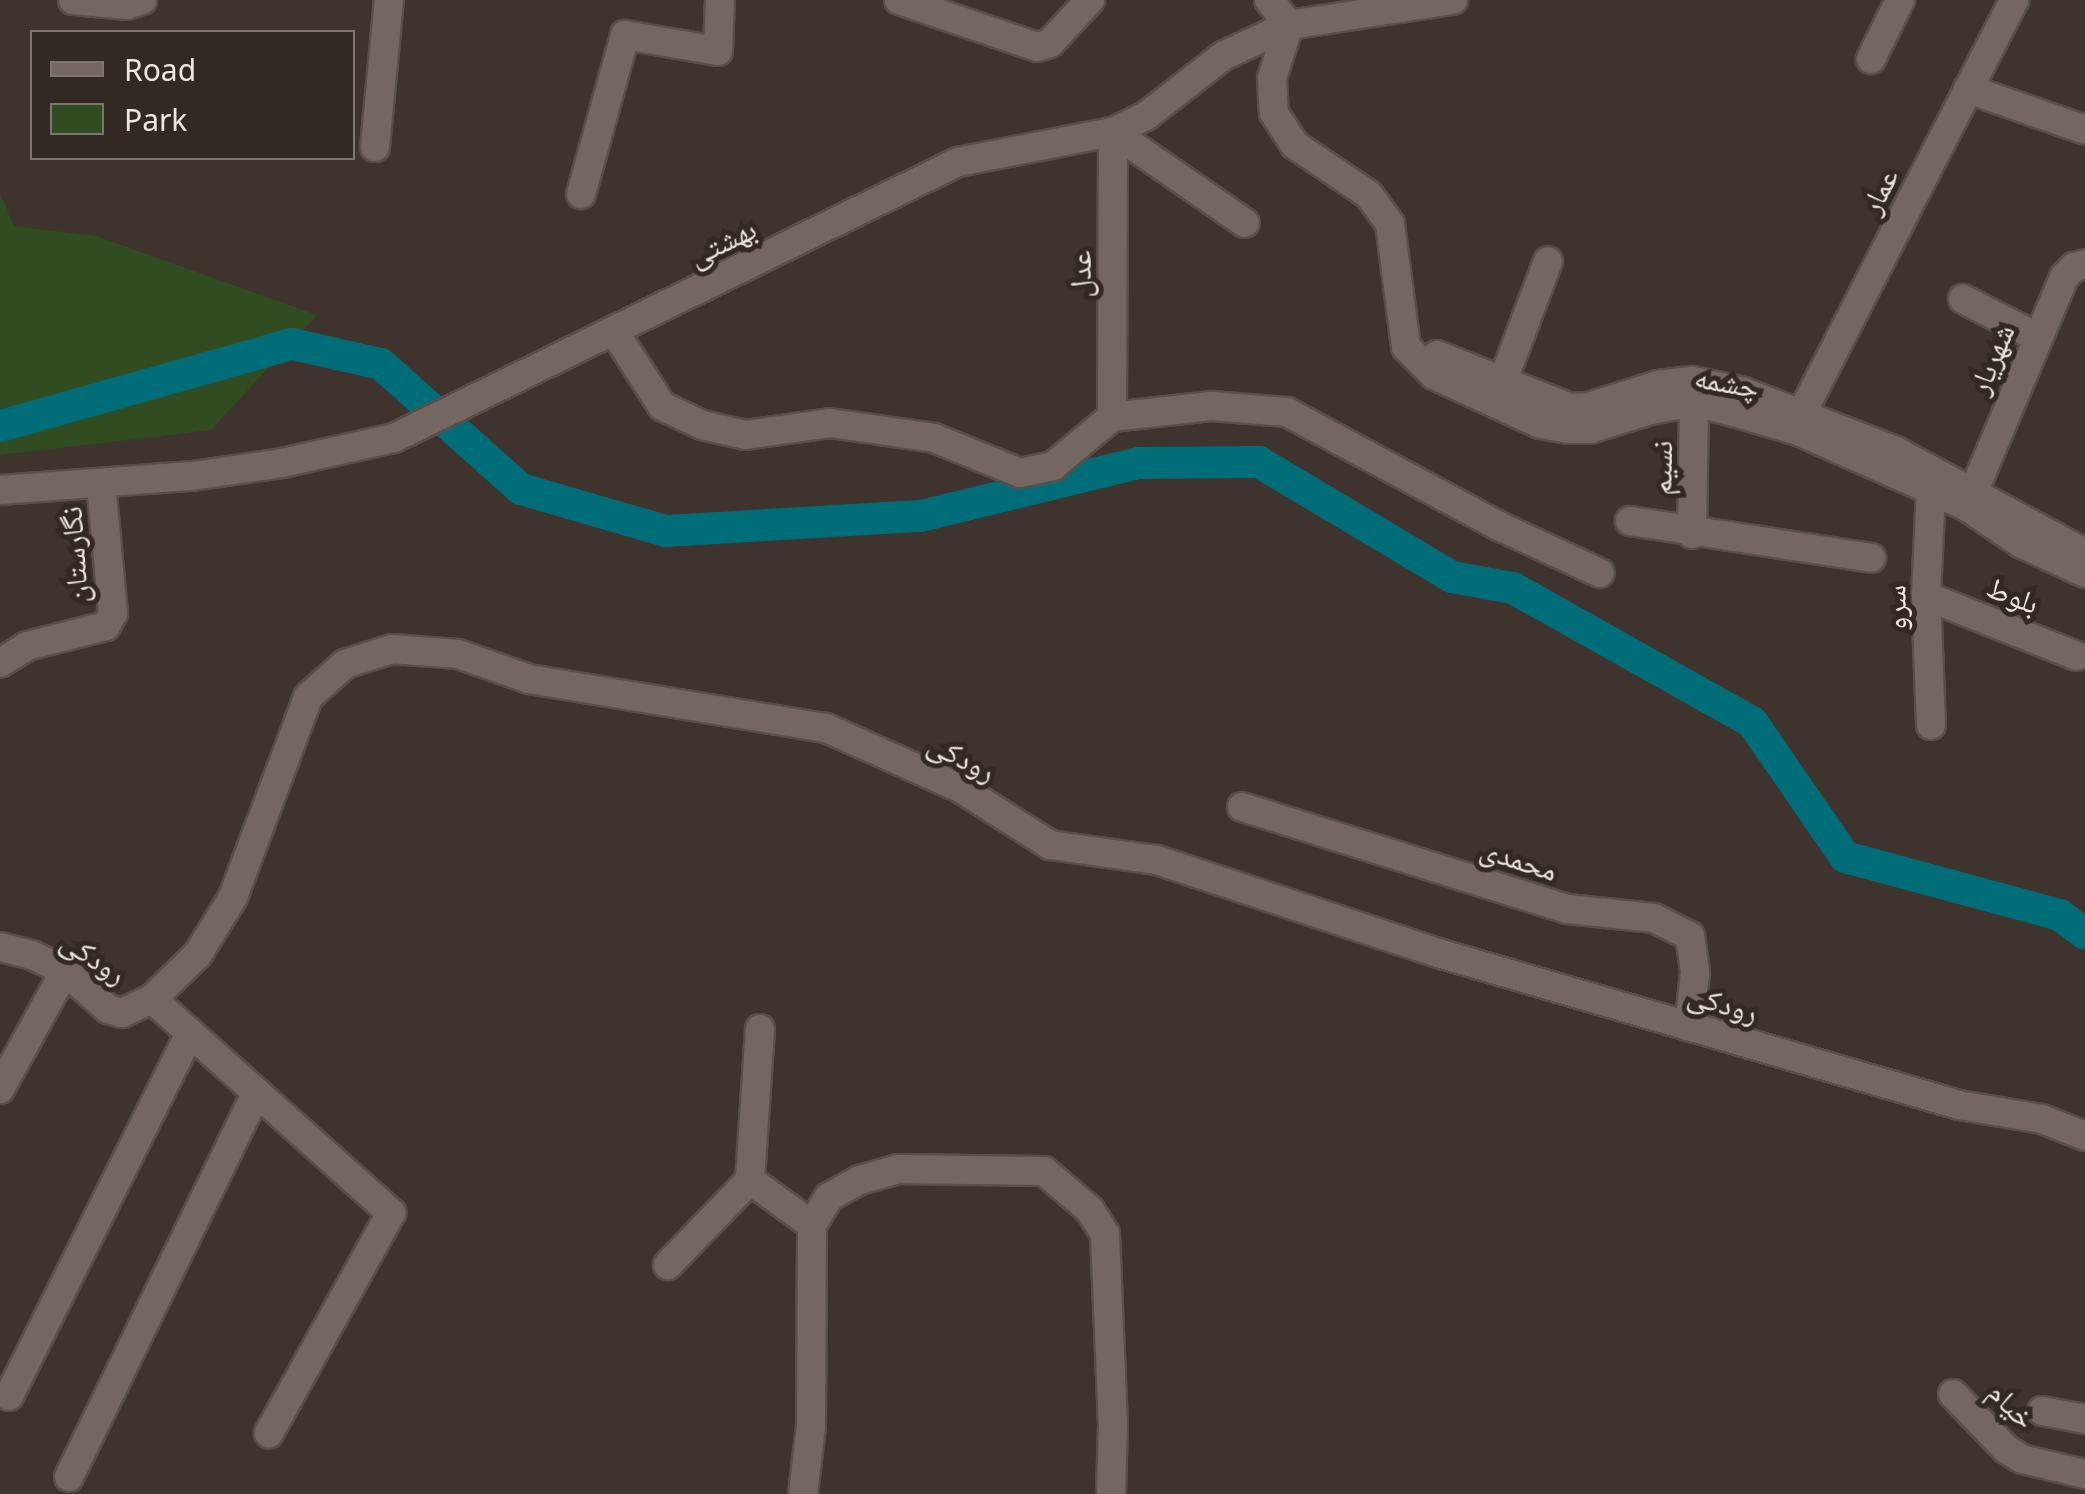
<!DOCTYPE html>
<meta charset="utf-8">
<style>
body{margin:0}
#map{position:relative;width:2085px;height:1494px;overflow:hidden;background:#3e332d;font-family:"Noto Sans","Noto Naskh Arabic",sans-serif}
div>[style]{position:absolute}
.green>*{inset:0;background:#324c21}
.river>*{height:32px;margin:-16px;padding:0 16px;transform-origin:16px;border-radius:16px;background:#006d79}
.roads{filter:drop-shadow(2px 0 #584f4a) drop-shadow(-2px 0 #584f4a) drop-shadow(0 2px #584f4a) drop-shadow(0 -2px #584f4a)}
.minor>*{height:28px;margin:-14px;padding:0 14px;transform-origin:14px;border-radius:14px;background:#746761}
span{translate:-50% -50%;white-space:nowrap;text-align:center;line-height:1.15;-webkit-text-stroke:10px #332923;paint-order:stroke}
.street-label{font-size:30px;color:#ede6e2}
.legend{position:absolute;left:30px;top:30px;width:325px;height:130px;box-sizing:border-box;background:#332923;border:2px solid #7d756f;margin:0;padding:12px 18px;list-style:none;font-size:30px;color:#ede6e2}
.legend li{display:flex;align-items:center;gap:20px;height:50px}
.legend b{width:50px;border:2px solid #7d756f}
</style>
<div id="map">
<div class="green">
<div style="clip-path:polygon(0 193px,14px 226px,96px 236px,317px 315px,211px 430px,0 455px)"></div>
</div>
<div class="river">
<div style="left:0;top:426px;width:303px;rotate:-15.7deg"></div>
<div style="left:292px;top:344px;width:91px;rotate:12.7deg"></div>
<div style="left:381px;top:364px;width:188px;rotate:41.8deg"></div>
<div style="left:521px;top:489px;width:151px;rotate:16.2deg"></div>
<div style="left:666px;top:531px;width:255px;rotate:-3.4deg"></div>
<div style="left:921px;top:516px;width:223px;rotate:-13.7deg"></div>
<div style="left:1138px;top:463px;width:121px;rotate:-0.5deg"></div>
<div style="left:1259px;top:462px;width:225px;rotate:30.8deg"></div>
<div style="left:1452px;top:577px;width:62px;rotate:10.2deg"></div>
<div style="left:1513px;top:588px;width:274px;rotate:29.3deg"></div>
<div style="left:1752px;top:722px;width:164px;rotate:55.4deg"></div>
<div style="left:1845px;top:857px;width:223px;rotate:15.1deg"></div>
<div style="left:2060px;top:915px;width:31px;rotate:37deg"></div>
</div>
<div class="roads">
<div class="minor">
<div style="left:73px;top:0;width:54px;rotate:5.3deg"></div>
<div style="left:127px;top:5px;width:16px;rotate:-18deg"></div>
<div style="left:899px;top:0;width:146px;rotate:18.8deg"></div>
<div style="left:1037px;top:47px;width:14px;rotate:-17deg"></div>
<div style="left:1050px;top:43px;width:59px;rotate:-47.1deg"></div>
<div style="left:1269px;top:0;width:32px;rotate:51deg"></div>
<div style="left:1289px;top:25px;width:56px;rotate:107.8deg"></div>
<div style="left:1272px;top:78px;width:35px;rotate:87deg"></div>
<div style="left:1274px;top:113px;width:38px;rotate:57deg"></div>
<div style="left:1295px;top:145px;width:89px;rotate:34deg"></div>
<div style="left:1369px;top:195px;width:36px;rotate:54deg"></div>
<div style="left:1390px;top:224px;width:124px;rotate:82.6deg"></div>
<div style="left:1406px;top:347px;width:40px;rotate:45deg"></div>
<div style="left:1434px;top:375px;width:117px;rotate:24.8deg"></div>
<div style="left:1540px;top:424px;width:29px;rotate:10deg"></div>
<div style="left:1569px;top:429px;width:21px"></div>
<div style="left:1590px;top:429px;width:64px;rotate:-17.3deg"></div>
<div style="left:1651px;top:410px;width:44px;rotate:-10.5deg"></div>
<div style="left:1694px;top:402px;width:44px;rotate:14.3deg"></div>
<div style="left:1737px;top:413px;width:64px;rotate:16.4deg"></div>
<div style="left:1798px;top:431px;width:145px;rotate:23.9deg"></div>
<div style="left:1931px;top:490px;width:40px;rotate:25deg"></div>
<div style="left:1967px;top:507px;width:66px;rotate:33.9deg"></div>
<div style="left:2022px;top:544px;width:69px;rotate:24.7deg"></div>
<div style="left:1871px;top:59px;width:66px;rotate:-63.8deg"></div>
<div style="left:1968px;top:89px;width:122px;rotate:19.2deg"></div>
<div style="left:1113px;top:132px;width:160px;rotate:34.6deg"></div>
<div style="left:375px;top:147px;width:148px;rotate:-84.6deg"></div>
<div style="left:581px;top:194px;width:165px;rotate:-74.5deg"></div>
<div style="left:625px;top:35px;width:94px;rotate:9.8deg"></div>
<div style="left:718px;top:51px;width:51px;rotate:-87.8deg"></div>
<div style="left:1963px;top:299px;width:81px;rotate:27.2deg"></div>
<div style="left:614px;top:331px;width:89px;rotate:57.4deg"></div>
<div style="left:662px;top:406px;width:44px;rotate:25.4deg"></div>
<div style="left:702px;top:425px;width:44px;rotate:13.1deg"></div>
<div style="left:745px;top:435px;width:86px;rotate:-8deg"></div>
<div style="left:830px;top:423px;width:105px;rotate:8.2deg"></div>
<div style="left:934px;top:438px;width:93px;rotate:22.1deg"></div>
<div style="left:1020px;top:473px;width:34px;rotate:-12deg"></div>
<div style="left:1053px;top:466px;width:77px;rotate:-39.7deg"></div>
<div style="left:1112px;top:417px;width:100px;rotate:-6.3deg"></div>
<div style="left:1211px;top:406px;width:76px;rotate:4.5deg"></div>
<div style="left:1287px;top:412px;width:241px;rotate:28.3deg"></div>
<div style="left:1499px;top:526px;width:111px;rotate:25deg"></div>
<div style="left:1437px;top:355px;width:143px;rotate:21.7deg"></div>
<div style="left:1570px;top:408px;width:18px;rotate:-3deg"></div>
<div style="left:1588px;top:407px;width:73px;rotate:-17.4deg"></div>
<div style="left:1658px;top:385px;width:35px;rotate:-7deg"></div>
<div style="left:1693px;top:381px;width:52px;rotate:12.2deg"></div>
<div style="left:1744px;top:392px;width:163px;rotate:21.2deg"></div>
<div style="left:1896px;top:451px;width:215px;rotate:28.4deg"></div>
<div style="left:1502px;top:383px;width:130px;rotate:-69.3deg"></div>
<div style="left:1803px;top:411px;width:462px;rotate:-62.8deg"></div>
<div style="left:1112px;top:417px;width:285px;rotate:-89.8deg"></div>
<div style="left:0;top:490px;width:193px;rotate:-4.2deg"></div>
<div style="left:192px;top:476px;width:91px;rotate:-8.2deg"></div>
<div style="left:282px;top:463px;width:115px;rotate:-12.6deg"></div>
<div style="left:394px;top:438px;width:628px;rotate:-26.08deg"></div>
<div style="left:958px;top:162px;width:158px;rotate:-11deg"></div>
<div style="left:1113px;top:132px;width:37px;rotate:-26deg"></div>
<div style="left:1146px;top:116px;width:98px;rotate:-37.9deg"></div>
<div style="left:1223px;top:56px;width:73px;rotate:-25.2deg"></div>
<div style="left:1289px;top:25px;width:166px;rotate:-8.7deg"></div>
<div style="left:1967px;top:507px;width:250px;rotate:-67.1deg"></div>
<div style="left:2064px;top:277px;width:14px;rotate:-45deg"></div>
<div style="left:2074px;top:267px;width:11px;rotate:-15deg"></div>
<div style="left:1630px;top:521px;width:244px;rotate:8.7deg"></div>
<div style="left:1692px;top:534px;width:132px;rotate:-89.1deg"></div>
<div style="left:1926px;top:596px;width:162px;rotate:21.7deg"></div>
<div style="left:0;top:663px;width:32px;rotate:-32deg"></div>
<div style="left:27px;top:646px;width:81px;rotate:-14.2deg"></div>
<div style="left:106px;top:626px;width:15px;rotate:-62deg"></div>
<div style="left:113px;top:613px;width:130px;rotate:-95.3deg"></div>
<div style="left:1931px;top:725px;width:129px;rotate:-92.2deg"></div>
<div style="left:1926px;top:596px;width:106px;rotate:-87.3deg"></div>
<div style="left:1242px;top:807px;width:342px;rotate:17.4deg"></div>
<div style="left:1568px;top:909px;width:86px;rotate:6deg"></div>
<div style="left:1654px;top:918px;width:40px;rotate:26.6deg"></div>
<div style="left:1690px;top:936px;width:37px;rotate:82deg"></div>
<div style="left:1695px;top:973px;width:54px;rotate:96.3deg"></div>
<div style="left:0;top:947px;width:33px;rotate:14deg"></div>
<div style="left:32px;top:955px;width:37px;rotate:26deg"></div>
<div style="left:65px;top:971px;width:57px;rotate:41.5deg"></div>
<div style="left:108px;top:1009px;width:15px;rotate:16deg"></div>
<div style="left:122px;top:1013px;width:33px;rotate:-25deg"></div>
<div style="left:152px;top:999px;width:64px;rotate:-44.4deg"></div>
<div style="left:198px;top:954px;width:67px;rotate:-58.4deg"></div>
<div style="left:233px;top:897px;width:214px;rotate:-69.4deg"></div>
<div style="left:308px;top:697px;width:50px;rotate:-41.7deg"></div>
<div style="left:345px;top:664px;width:49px;rotate:-17.7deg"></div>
<div style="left:392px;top:649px;width:66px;rotate:4.3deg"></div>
<div style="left:458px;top:654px;width:75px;rotate:19.4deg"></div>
<div style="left:529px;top:679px;width:301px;rotate:9.4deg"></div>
<div style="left:826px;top:728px;width:147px;rotate:24.1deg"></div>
<div style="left:960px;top:788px;width:107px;rotate:32.3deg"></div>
<div style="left:1050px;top:845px;width:108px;rotate:8deg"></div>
<div style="left:1157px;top:860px;width:296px;rotate:18.3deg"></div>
<div style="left:1438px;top:953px;width:543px;rotate:16.26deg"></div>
<div style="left:1959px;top:1105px;width:84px;rotate:9.6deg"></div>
<div style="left:2042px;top:1119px;width:46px;rotate:21.6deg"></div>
<div style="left:152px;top:999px;width:321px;rotate:41.8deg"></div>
<div style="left:391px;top:1213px;width:252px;rotate:119deg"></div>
<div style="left:760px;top:1029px;width:151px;rotate:93.8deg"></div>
<div style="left:750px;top:1180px;width:77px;rotate:36deg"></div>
<div style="left:0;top:1089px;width:135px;rotate:-61.2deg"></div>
<div style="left:668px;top:1265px;width:118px;rotate:-46deg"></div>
<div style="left:1953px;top:1394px;width:76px;rotate:46.1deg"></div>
<div style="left:2006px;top:1449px;width:19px;rotate:32deg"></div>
<div style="left:2022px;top:1459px;width:65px;rotate:13.4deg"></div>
<div style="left:9px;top:1396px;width:406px;rotate:-63.5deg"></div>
<div style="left:2042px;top:1411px;width:44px;rotate:10.5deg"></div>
<div style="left:69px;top:1477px;width:428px;rotate:-64deg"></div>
<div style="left:803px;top:1494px;width:68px;rotate:-83.3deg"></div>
<div style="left:811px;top:1426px;width:201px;rotate:-89.7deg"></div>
<div style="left:812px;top:1225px;width:33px;rotate:-59deg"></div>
<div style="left:829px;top:1197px;width:35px;rotate:-29deg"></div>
<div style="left:860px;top:1180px;width:40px;rotate:-16deg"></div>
<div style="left:898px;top:1169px;width:146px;rotate:0.8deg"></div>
<div style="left:1044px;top:1171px;width:60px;rotate:40.3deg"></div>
<div style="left:1090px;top:1210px;width:28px;rotate:58deg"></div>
<div style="left:1105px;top:1234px;width:191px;rotate:87.6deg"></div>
<div style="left:1113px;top:1425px;width:69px;rotate:91.7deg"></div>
</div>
</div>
<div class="street-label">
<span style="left:1879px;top:191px;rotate:-63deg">عمار</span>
<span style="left:722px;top:242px;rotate:-26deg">بهشتی</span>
<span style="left:1080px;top:274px;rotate:-90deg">عدل</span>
<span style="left:1991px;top:359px;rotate:-67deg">شهریار</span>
<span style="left:1727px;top:382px;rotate:10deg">چشمه</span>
<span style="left:1661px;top:468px;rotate:-89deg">نسیم</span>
<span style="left:74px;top:555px;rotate:-94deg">نگارستان</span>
<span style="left:2013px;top:595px;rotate:21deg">بلوط</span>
<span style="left:1895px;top:608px;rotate:-91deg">سرو</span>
<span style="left:962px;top:757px;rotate:27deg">رودکی</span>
<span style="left:1519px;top:859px;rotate:18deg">محمدی</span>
<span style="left:94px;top:957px;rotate:34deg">رودکی</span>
<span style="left:1723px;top:1003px;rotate:16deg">رودکی</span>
<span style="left:2012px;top:1405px;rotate:44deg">خیام</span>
</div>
<ul class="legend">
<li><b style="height:12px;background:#746761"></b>Road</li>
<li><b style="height:28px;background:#324c21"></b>Park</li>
</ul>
</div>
